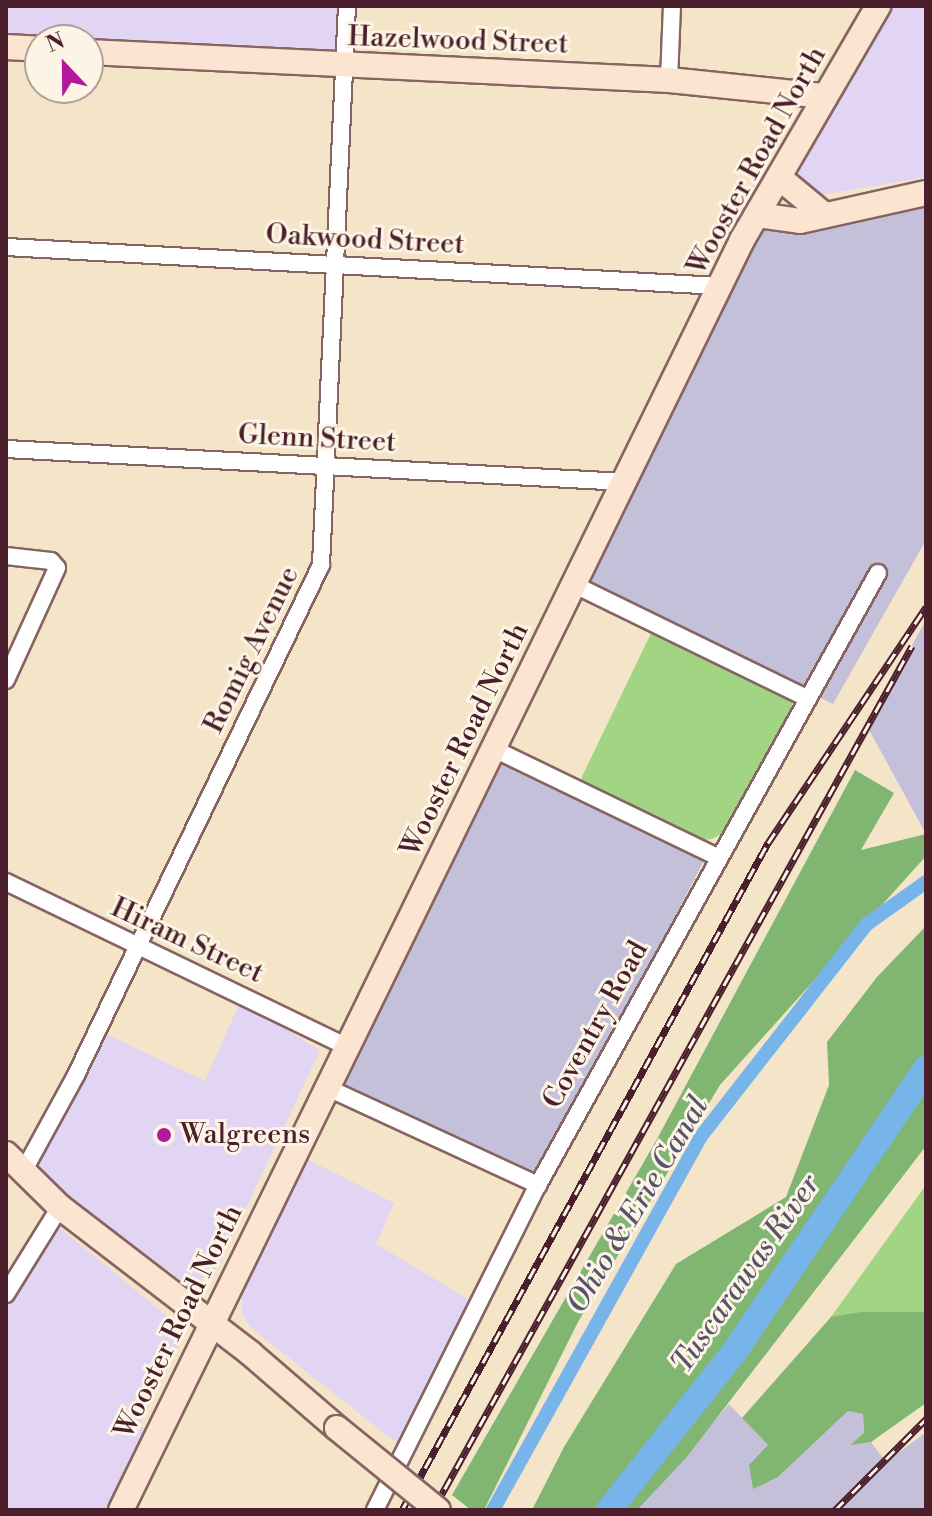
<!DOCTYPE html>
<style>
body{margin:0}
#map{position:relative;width:932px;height:1516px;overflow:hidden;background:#f4e5c9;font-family:"Libre Bodoni",serif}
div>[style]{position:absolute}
.built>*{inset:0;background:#e2d4f3}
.industrial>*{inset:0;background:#c5c0da}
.green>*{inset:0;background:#a1d483}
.forest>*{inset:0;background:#80b671}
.canal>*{height:14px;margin:-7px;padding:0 7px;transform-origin:7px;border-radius:7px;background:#76b4e9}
.river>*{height:26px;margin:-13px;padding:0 13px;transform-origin:13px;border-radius:13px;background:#76b4e9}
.roads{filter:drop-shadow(2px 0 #866462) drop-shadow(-2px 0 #866462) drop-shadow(0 2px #866462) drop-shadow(0 -2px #866462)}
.street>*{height:16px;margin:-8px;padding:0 8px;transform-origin:8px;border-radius:8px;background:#fff}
.secondary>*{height:24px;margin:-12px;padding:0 12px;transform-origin:12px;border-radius:12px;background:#fce5d0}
.rail>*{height:7px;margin-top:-3.5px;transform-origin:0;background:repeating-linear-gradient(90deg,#fcf5e5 0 12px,#4a1f2b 0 24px);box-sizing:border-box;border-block:2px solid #4a1f2b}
.bridges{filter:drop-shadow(2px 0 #866462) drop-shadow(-2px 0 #866462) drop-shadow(0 2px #866462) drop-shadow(0 -2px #866462)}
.secondary-bridge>*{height:24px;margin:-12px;padding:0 12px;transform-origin:12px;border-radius:12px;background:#fce5d0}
.dots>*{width:22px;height:22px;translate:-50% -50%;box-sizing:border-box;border:4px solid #fcf5e5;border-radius:50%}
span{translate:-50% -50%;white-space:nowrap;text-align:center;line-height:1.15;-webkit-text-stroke:6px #fcf5e5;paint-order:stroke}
.street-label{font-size:28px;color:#4a1f2b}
.poi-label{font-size:28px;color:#4a1f2b}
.left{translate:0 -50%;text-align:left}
.water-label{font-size:30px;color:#59536e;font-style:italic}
.frame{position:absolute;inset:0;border:8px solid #4a1f2b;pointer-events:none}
.north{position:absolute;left:24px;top:24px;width:80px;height:80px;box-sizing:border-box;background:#fcf5e5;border:2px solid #b59f9b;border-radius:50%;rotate:338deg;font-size:22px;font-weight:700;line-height:32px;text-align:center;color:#4a1f2b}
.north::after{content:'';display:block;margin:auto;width:28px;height:36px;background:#b5179e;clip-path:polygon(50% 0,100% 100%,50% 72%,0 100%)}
</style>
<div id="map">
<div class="built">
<div style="clip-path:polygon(6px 6px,345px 6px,343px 64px,88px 49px,88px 40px,6px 44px)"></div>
<div style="clip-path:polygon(887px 6px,926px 6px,926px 177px,821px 195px,800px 182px,795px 169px)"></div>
<div style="clip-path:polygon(240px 1002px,320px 1050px,219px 1266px,198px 1282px,181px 1280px,29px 1168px,102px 1032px,205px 1081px)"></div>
<div style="clip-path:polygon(301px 1156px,394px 1203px,376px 1244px,475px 1303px,398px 1444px,251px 1328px,242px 1314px,242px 1294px)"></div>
<div style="clip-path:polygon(59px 1227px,180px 1327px,180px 1343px,139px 1426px,149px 1429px,112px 1510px,6px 1510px,6px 1305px,37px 1245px,48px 1229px)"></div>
</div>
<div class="industrial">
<div style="clip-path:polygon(926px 194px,926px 540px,833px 704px,581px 583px,761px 222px)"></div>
<div style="clip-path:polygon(926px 620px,926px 834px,867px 726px)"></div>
<div style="clip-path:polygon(494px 752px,705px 859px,537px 1178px,334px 1083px)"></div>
<div style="clip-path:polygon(729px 1404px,768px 1445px,778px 1477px,848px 1411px,863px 1414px,864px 1433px,851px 1444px,871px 1442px,886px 1462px,926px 1432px,926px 1510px,637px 1510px)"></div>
</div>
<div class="green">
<div style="clip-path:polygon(654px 627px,792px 696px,792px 707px,721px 834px,712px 839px,702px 840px,578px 785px)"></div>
<div style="clip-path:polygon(926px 1185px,926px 1312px,831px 1317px)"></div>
</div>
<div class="forest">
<div style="clip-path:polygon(855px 770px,894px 793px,861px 850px,926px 834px,926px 856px,720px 1085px,578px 1322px,484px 1510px,471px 1510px,452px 1495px,657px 1139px)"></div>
<div style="clip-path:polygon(926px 926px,926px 1146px,686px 1458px,637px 1510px,532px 1510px,564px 1447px,676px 1264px,786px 1197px,829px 1085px,827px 1042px,877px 977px)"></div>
<div style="clip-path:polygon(861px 1312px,926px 1312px,926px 1403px,871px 1442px,850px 1445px,864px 1433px,863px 1414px,848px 1411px,778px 1477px,753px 1489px,749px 1465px,768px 1445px,742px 1418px,831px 1317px)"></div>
</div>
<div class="canal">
<div style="left:493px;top:1510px;width:429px;rotate:-60.9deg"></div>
<div style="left:702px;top:1135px;width:268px;rotate:-52deg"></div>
<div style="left:867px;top:924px;width:72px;rotate:-35.4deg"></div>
</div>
<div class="river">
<div style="left:609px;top:1510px;width:203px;rotate:-51.6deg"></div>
<div style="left:735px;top:1351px;width:341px;rotate:-55.9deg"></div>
</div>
<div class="roads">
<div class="street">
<div style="left:669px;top:80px;width:74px;rotate:-87.7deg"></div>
<div style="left:6px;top:247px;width:715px;rotate:3.13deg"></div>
<div style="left:6px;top:449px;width:620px;rotate:3.05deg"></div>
<div style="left:6px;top:556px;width:45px;rotate:6.3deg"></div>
<div style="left:51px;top:561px;width:9px;rotate:49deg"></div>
<div style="left:57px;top:568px;width:123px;rotate:114.5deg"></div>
<div style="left:575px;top:585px;width:258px;rotate:26deg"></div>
<div style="left:494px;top:749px;width:248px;rotate:25.8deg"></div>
<div style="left:6px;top:882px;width:377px;rotate:25.8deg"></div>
<div style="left:326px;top:1087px;width:234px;rotate:24.8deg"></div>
<div style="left:23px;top:1172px;width:111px;rotate:-61.3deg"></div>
<div style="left:76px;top:1075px;width:566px;rotate:-64.34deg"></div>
<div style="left:321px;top:565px;width:560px;rotate:-87.34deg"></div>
<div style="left:6px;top:1294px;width:102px;rotate:-58.2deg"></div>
<div style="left:375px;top:1510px;width:364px;rotate:-63.4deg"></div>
<div style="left:538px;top:1185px;width:700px;rotate:-60.95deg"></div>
</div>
<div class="secondary">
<div style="left:6px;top:47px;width:34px;rotate:3deg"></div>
<div style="left:88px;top:52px;width:582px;rotate:2.76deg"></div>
<div style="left:669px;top:80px;width:157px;rotate:5.9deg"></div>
<div style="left:781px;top:179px;width:53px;rotate:39.7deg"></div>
<div style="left:758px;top:215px;width:42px;rotate:8.1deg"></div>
<div style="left:800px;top:221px;width:129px;rotate:-12.5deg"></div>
<div style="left:6px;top:1154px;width:76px;rotate:44.5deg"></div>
<div style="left:60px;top:1207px;width:240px;rotate:37.5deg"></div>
<div style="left:250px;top:1353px;width:115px;rotate:40.8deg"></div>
<div style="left:121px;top:1510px;width:1414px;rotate:-63.94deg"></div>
<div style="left:742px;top:240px;width:271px;rotate:-59.8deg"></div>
</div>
</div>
<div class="rail">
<div style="left:402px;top:1510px;width:761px;rotate:-61.25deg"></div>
<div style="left:768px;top:843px;width:284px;rotate:-56.2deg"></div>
<div style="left:433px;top:1510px;width:988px;rotate:-61deg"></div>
<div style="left:835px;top:1510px;width:129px;rotate:-45deg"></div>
</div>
<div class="bridges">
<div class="secondary-bridge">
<div style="left:337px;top:1428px;width:130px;rotate:39.1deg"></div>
</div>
</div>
<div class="dots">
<div style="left:164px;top:1135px;background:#b5179e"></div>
</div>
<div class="street-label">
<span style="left:458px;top:41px;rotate:2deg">Hazelwood Street</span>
<span style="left:757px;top:161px;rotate:-61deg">Wooster Road North</span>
<span style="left:365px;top:240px;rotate:3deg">Oakwood Street</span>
<span style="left:317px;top:439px;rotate:3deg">Glenn Street</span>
<span style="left:252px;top:650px;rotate:-64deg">Romig Avenue</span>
<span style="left:465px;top:740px;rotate:-64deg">Wooster Road North</span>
<span style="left:187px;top:941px;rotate:25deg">Hiram Street</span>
<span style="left:596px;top:1025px;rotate:-61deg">Coventry Road</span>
<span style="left:179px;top:1322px;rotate:-64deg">Wooster Road North</span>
</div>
<div class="poi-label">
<span class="left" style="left:180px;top:1135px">Walgreens</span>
</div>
<div class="water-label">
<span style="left:638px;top:1205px;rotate:-59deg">Ohio &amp; Erie Canal</span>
<span style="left:746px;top:1274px;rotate:-55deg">Tuscarawas River</span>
</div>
<div class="frame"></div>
<div class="north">N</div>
</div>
